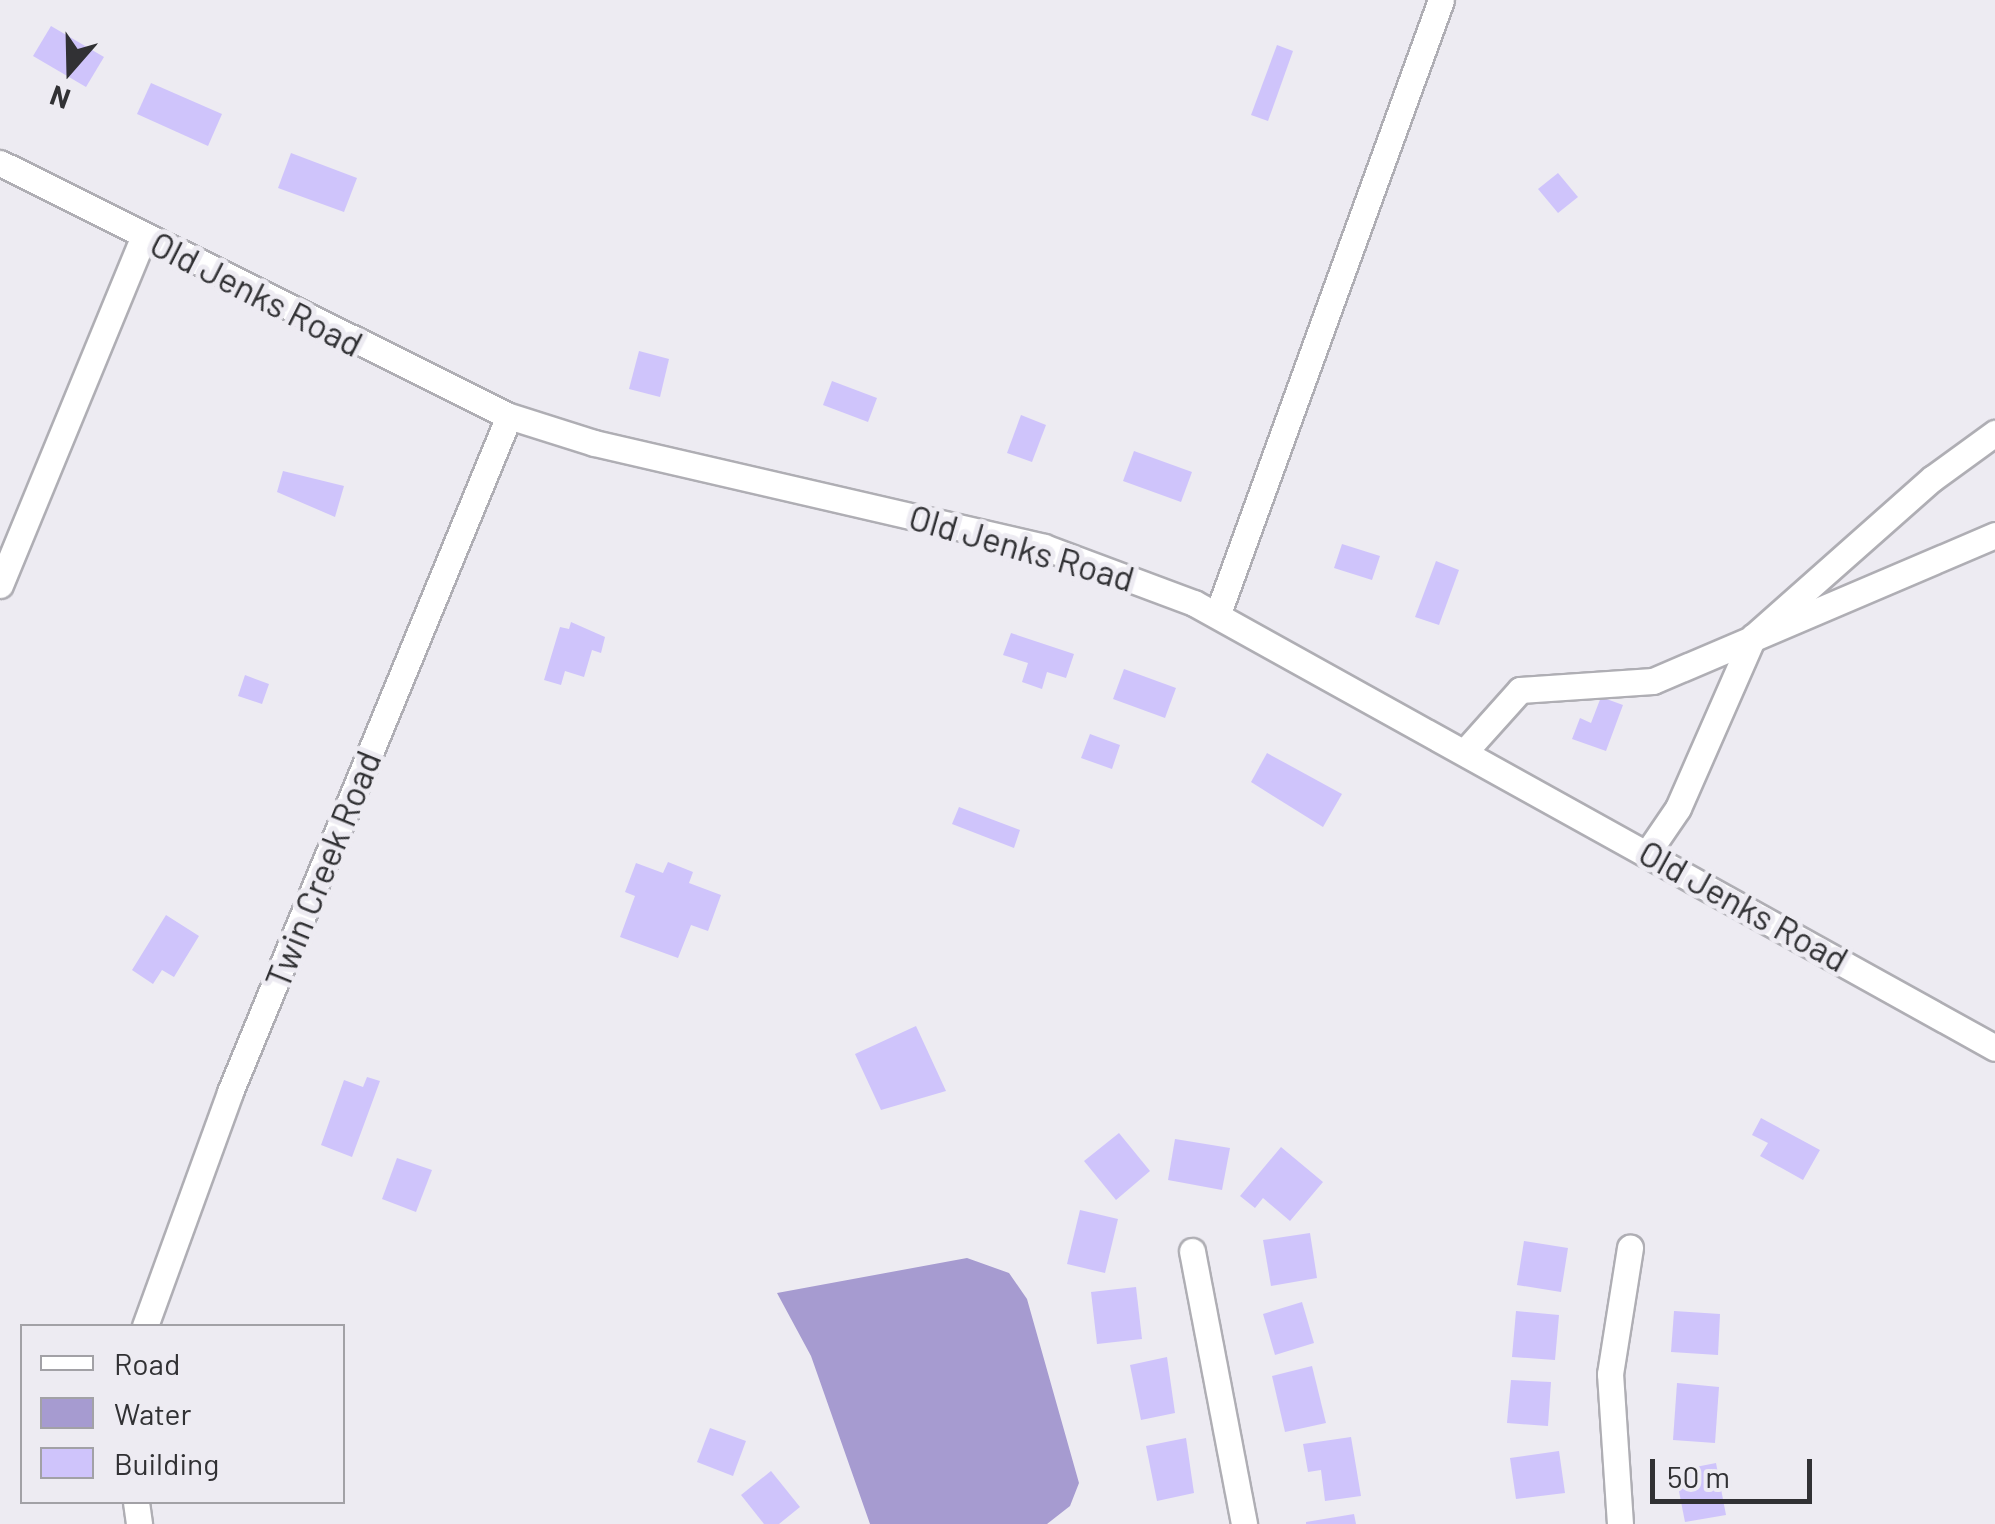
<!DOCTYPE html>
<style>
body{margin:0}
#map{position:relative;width:1995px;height:1524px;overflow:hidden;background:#edebf2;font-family:Barlow,sans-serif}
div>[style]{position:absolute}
.water>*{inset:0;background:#a69bd0}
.building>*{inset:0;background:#cfc4fb}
.roads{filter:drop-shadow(2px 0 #afaeb4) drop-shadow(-2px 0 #afaeb4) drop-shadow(0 2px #afaeb4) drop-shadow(0 -2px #afaeb4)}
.minor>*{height:25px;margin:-12.5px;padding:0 12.5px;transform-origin:12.5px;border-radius:12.5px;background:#fff}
span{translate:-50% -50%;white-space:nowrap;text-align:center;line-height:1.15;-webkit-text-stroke:10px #edebf2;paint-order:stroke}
.street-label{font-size:35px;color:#313134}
.legend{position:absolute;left:20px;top:1324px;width:325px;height:180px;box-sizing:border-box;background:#edebf2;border:2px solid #a2a1a6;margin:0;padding:12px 18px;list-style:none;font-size:30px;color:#313134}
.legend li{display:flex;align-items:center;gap:20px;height:50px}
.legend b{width:50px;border:2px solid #a2a1a6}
.north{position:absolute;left:20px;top:20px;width:100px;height:100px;-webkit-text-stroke:8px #edebf2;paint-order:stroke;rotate:200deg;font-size:28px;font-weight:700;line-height:40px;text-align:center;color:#313134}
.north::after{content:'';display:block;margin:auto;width:35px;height:45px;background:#313134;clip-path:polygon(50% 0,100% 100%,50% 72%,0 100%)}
.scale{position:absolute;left:1650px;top:1459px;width:162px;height:45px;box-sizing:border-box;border:5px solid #313134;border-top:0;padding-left:12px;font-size:30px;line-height:35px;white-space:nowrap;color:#313134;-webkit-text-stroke:8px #edebf2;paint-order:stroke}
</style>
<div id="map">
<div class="water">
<div style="clip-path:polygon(967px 1258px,1009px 1273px,1027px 1299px,1079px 1483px,1070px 1506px,1047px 1524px,870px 1524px,811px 1356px,777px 1293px)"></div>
</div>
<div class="building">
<div style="clip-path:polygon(51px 26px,104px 57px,86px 87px,33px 56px)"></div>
<div style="clip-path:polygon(1277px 45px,1293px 51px,1268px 121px,1251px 115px)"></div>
<div style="clip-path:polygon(151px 83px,222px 114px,208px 146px,137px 114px)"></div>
<div style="clip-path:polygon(291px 153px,357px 178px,344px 212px,278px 188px)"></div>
<div style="clip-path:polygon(1558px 173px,1578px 197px,1558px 213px,1538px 189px)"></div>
<div style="clip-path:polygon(639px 351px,669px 359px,660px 397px,629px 389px)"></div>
<div style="clip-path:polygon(832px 381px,877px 398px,868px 422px,823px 405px)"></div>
<div style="clip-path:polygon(1021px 415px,1046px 425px,1032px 462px,1007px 453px)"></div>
<div style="clip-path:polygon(1134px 451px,1192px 472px,1181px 502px,1123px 481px)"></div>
<div style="clip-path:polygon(283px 471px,344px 486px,335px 517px,277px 492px)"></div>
<div style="clip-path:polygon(1342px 544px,1380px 556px,1372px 580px,1334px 568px)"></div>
<div style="clip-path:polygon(1436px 561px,1459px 570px,1439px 625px,1415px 617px)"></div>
<div style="clip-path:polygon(571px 622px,605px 637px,601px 653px,592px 650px,584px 677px,565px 671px,561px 685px,544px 680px,560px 627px,569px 629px)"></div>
<div style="clip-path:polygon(1011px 633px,1074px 654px,1066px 678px,1047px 672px,1042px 689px,1022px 682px,1028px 663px,1003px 655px)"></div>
<div style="clip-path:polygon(1124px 669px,1176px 688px,1165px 718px,1113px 699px)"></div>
<div style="clip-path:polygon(245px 675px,269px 684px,262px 704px,238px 696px)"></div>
<div style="clip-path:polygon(1601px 697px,1623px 705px,1606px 751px,1572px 739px,1580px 718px,1591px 723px)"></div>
<div style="clip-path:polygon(1090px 734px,1120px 745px,1112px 769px,1081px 758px)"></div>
<div style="clip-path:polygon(1267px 753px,1342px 794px,1323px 827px,1251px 782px)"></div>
<div style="clip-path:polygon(959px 807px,1020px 830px,1014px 848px,952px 824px)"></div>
<div style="clip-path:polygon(668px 862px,693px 872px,689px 883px,721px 895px,708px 931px,691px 925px,678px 958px,620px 937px,635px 896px,625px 892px,636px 863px,663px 873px)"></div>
<div style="clip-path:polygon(166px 915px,199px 936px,174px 977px,162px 970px,153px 984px,132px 970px)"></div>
<div style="clip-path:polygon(916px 1026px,946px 1091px,881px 1110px,855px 1054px)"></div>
<div style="clip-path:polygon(367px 1077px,380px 1081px,352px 1157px,321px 1145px,344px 1080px,363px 1087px)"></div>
<div style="clip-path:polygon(1761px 1118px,1820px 1150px,1803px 1180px,1760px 1156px,1768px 1143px,1752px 1135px)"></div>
<div style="clip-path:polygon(1119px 1133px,1150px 1171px,1116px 1200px,1084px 1161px)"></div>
<div style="clip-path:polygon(1175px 1139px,1230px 1148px,1222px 1190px,1168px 1180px)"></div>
<div style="clip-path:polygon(1281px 1147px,1323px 1182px,1290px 1221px,1263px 1198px,1255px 1208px,1240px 1196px)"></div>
<div style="clip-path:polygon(397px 1158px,432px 1170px,416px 1212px,382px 1199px)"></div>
<div style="clip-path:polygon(1080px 1210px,1118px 1219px,1105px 1273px,1067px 1264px)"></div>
<div style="clip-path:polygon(1310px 1233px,1317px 1278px,1271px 1286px,1263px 1240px)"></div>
<div style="clip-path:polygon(1524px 1241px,1568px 1248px,1561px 1292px,1517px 1285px)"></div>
<div style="clip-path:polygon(1136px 1287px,1142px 1339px,1097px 1344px,1091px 1292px)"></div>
<div style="clip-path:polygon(1302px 1302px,1314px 1343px,1275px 1355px,1263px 1314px)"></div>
<div style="clip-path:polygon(1516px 1311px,1559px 1315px,1555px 1360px,1512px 1357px)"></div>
<div style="clip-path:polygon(1674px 1311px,1720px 1314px,1718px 1355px,1671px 1352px)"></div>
<div style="clip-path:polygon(1167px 1357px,1175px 1413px,1141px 1420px,1130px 1365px)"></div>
<div style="clip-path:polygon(1312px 1366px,1326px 1423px,1285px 1432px,1272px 1376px)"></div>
<div style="clip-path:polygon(1511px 1380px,1551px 1382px,1548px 1426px,1507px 1423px)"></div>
<div style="clip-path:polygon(1677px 1383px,1719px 1387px,1715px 1443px,1673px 1440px)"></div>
<div style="clip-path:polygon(710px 1428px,746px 1441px,733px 1476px,697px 1462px)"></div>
<div style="clip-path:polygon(1351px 1437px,1361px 1496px,1325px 1501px,1321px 1470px,1308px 1472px,1303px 1444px)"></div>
<div style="clip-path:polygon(1186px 1438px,1194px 1493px,1157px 1501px,1146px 1446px)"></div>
<div style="clip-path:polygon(1559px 1451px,1565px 1493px,1516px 1499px,1510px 1458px)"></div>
<div style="clip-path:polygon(1716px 1463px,1726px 1515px,1685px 1522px,1675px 1471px)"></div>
<div style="clip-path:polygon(771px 1471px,800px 1507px,779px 1524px,764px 1524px,741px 1495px)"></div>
<div style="clip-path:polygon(1354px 1514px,1356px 1524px,1306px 1524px,1306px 1522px)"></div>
</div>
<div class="roads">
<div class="minor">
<div style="left:0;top:163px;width:568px;rotate:26.43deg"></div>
<div style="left:509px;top:416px;width:89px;rotate:17.6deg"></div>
<div style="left:594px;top:443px;width:462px;rotate:13deg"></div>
<div style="left:1044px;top:547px;width:160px;rotate:20.5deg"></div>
<div style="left:1194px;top:603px;width:916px;rotate:29.05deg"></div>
<div style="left:0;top:585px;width:378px;rotate:-67.6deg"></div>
<div style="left:1218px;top:613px;width:652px;rotate:-70.01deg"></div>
<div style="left:1468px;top:748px;width:78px;rotate:-48.1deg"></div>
<div style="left:1520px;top:690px;width:133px;rotate:-3.9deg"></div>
<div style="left:1653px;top:681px;width:372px;rotate:-23.1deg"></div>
<div style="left:1648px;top:852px;width:53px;rotate:-55.7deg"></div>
<div style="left:1678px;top:808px;width:187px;rotate:-66.3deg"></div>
<div style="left:1753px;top:637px;width:240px;rotate:-41.5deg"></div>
<div style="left:1933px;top:478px;width:77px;rotate:-36deg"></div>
<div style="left:1192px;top:1251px;width:278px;rotate:79.2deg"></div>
<div style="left:145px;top:1326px;width:249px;rotate:-70deg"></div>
<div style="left:230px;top:1092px;width:731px;rotate:-67.57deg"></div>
<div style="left:136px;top:1502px;width:22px;rotate:82deg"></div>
<div style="left:1620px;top:1524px;width:150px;rotate:-93.8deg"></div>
<div style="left:1610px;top:1374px;width:128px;rotate:-81deg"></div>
</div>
</div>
<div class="street-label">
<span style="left:257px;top:293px;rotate:27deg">Old Jenks Road</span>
<span style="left:1022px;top:547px;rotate:16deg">Old Jenks Road</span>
<span style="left:322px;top:869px;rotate:-68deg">Twin Creek Road</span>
<span style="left:1744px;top:905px;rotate:29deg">Old Jenks Road</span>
</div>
<ul class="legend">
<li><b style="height:12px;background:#fff"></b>Road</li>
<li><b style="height:28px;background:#a69bd0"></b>Water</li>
<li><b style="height:28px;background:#cfc4fb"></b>Building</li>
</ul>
<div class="north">N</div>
<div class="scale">50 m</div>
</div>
